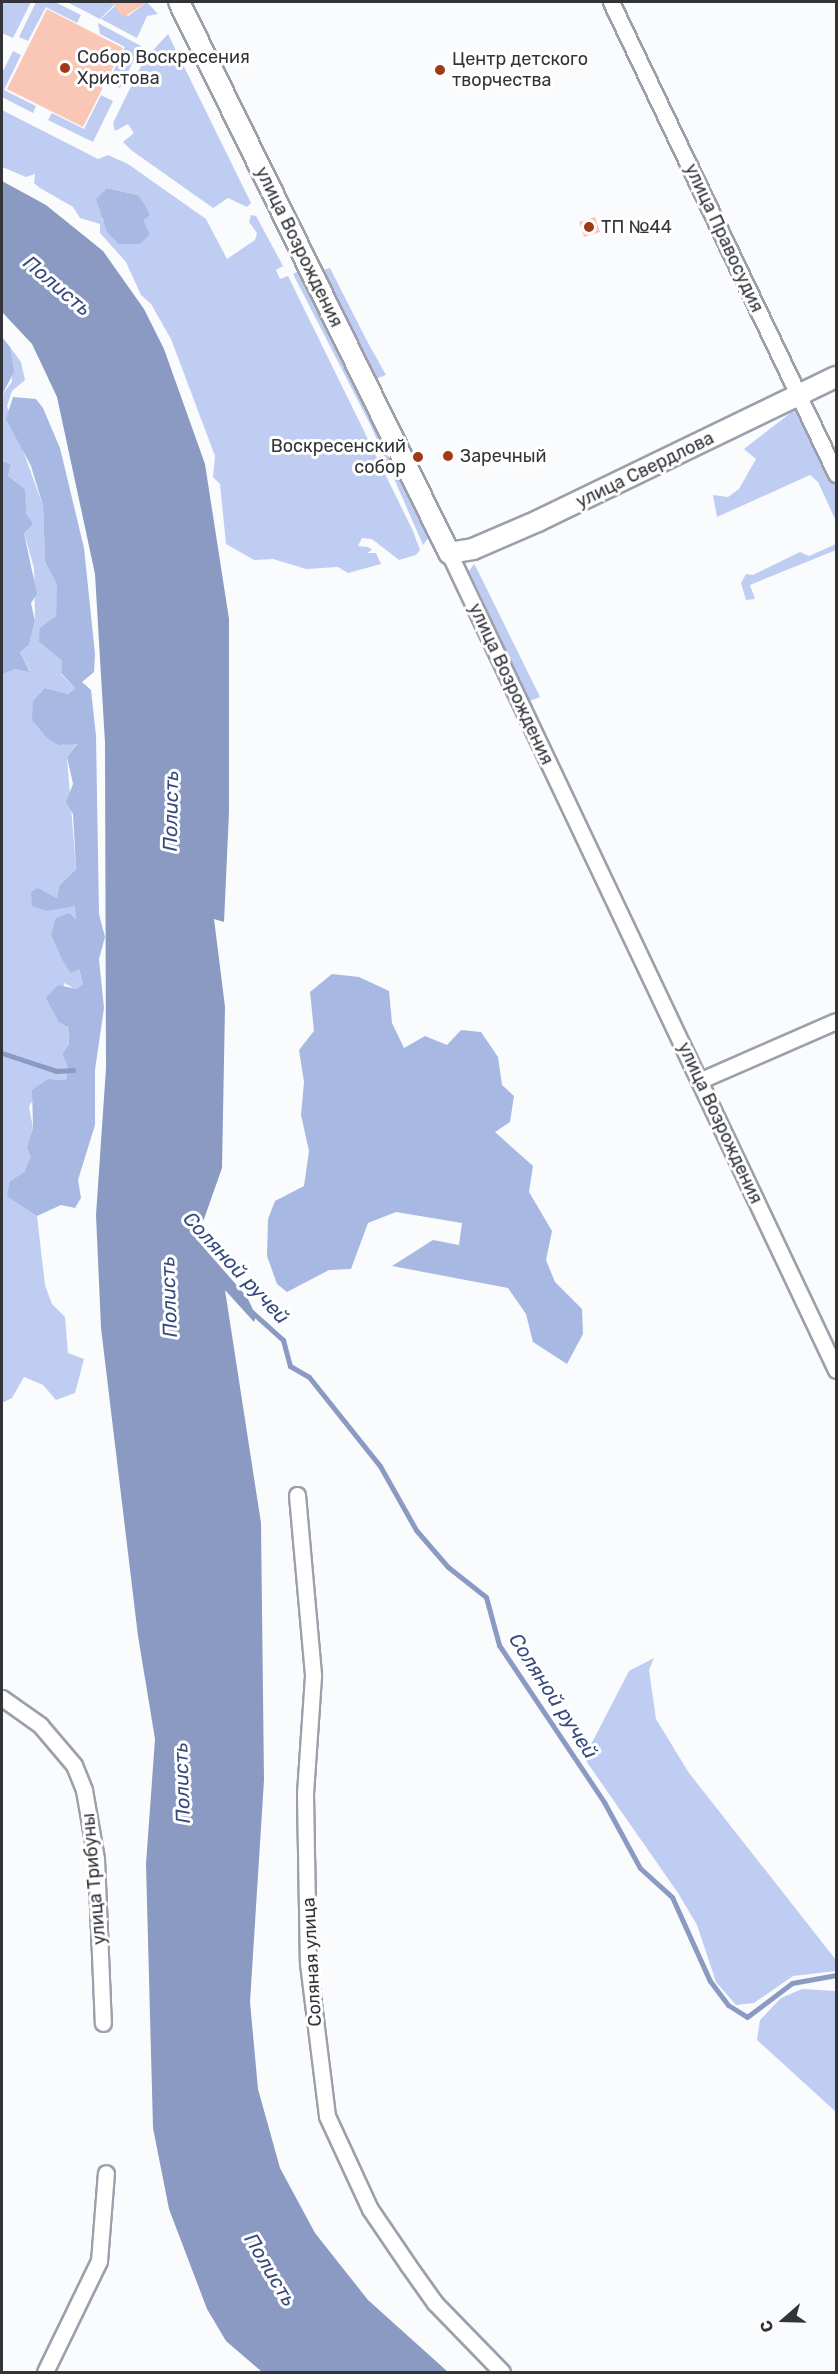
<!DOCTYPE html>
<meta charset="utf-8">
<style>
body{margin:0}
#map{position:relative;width:838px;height:2374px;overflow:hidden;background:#fafbfd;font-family:Rubik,sans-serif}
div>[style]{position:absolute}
.green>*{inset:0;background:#bfcdf2}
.forest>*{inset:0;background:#a7b8e2}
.water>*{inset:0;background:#8a9ac3}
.stream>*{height:5px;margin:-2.5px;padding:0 2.5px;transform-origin:2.5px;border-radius:2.5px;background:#8a9ac3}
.building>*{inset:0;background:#fac6b6}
.roads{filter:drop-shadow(2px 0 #9ba0ab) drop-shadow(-2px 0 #9ba0ab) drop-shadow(0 2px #9ba0ab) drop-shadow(0 -2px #9ba0ab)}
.minor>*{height:15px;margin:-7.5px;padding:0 7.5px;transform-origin:7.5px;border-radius:7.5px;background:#fff}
.tertiary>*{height:20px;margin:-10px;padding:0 10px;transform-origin:10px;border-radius:10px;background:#fff}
.dots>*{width:16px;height:16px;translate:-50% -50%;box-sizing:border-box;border:3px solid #fff;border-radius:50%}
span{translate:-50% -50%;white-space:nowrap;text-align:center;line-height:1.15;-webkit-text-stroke:6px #fff;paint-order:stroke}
.poi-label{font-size:18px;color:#323438}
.left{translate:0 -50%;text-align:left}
.right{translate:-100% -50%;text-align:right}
.street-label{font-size:18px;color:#323438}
.water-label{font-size:20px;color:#37497f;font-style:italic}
.frame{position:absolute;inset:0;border:3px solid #323438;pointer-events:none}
.north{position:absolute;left:754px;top:2290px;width:60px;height:60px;-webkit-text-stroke:4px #fff;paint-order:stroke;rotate:250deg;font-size:16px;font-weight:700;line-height:24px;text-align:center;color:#323438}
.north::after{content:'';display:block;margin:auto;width:21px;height:27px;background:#323438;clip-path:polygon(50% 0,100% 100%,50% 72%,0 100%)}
</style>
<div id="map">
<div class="green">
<div style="clip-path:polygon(2px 2px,31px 2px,13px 38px,2px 33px)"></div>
<div style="clip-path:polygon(36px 2px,55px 2px,81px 15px,77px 23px,46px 7px,28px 41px,19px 37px)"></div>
<div style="clip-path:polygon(67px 2px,112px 2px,114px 5px,100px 19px)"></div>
<div style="clip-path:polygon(147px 2px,158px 14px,147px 16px,137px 38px,101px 19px,115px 6px,128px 16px)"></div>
<div style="clip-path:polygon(98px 23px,141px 46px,120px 88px,108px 82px,125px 47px,100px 34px)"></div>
<div style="clip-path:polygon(168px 34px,251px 203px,247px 207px,228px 198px,213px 208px,131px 150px,123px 142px,134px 133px,128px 124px,115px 131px,113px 123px,144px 60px)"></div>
<div style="clip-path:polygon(13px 51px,21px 55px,4px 90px,36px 106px,33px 113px,2px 97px,2px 73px)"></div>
<div style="clip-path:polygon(101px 95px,113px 101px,93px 142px,48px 120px,52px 113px,84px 129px)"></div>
<div style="clip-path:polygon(evenodd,2px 110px,98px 159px,108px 155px,128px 164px,206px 219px,227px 259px,255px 240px,257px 233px,249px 222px,251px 215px,256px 216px,283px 266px,276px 270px,280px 279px,288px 276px,413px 531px,420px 550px,416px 555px,399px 560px,372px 539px,362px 538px,358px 546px,368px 547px,372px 550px,367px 553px,376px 553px,381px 564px,348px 573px,338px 567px,306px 569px,273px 559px,254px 560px,226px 544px,220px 484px,213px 477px,215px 456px,171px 339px,151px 304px,141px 295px,126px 262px,100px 233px,100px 224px,80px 218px,73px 207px,40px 188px,34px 183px,35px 174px,26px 177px,2px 167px,2px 110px,107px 188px,138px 195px,140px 244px,129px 241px,102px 220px,107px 188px)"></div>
<div style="clip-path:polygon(330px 268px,367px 341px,386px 375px,375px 379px,322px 270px)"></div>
<div style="clip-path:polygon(298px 271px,429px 537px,423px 545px,371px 426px,293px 274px)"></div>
<div style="clip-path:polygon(10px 347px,21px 362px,25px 380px,12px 391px,7px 406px,43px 506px,45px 562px,58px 584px,56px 616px,39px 642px,62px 661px,61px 674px,75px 688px,68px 694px,45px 688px,59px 745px,77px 743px,67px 757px,76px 869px,59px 886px,57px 898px,38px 888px,61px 907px,75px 905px,78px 911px,76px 919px,70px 913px,51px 935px,62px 960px,71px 972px,79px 969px,83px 984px,77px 990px,64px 983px,69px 1044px,62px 1054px,68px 1068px,66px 1080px,48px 1079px,29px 1106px,33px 1128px,27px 1147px,32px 1157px,24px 1172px,10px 1181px,37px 1216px,45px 1285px,52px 1304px,65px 1317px,68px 1353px,84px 1359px,75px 1393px,56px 1400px,43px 1385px,24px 1377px,12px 1398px,2px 1403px,2px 674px,15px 669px,30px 671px,20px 652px,29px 645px,35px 621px,34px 568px,24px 533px,25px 489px,8px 476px,11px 464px,2px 461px,2px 395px,12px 382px)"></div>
<div style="clip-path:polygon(793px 411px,802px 412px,836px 484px,836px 521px,818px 482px,810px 475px,717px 517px,713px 495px,728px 497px,739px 489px,756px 459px,744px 449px)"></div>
<div style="clip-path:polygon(836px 544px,836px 550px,750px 585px,755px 599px,746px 600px,741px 583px,746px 574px,753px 575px,800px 552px,809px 556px)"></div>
<div style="clip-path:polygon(474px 564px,476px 567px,540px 697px,530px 701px,469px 571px)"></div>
<div style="clip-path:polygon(654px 1658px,649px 1670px,656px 1719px,689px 1773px,836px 1960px,836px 1971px,793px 1976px,754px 2003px,736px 2005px,716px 1982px,697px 1925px,678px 1893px,584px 1758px,629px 1671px)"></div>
<div style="clip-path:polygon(802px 1989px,836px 1991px,836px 2112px,757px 2040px,760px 2020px,781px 1998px)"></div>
</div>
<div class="forest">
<div style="clip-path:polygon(107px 188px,138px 195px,144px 204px,150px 215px,143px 220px,150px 234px,140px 244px,119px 244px,107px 232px,96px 199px)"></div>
<div style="clip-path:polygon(2px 337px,10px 347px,14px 372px,2px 395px)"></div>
<div style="clip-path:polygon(13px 397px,36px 399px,43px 408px,60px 448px,84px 548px,95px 654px,94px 672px,82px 682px,91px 690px,96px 736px,99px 914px,105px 937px,99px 959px,104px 1008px,95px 1070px,95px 1125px,78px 1180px,81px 1198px,75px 1208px,61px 1205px,37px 1216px,7px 1196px,10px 1181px,24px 1172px,31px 1157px,27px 1147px,33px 1128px,32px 1090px,48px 1079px,66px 1080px,68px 1068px,62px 1054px,69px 1044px,68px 1027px,59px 1022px,46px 998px,58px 985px,77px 989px,83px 984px,79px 969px,71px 973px,62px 960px,51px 935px,56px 918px,70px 913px,76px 919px,75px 906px,47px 911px,32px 906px,31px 892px,38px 888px,57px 898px,59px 886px,76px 869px,73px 814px,66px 802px,73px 784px,67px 757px,77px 744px,59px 745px,48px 739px,32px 720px,33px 701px,45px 688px,68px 694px,75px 688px,61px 673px,62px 661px,39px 642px,40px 628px,56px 616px,57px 584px,45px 562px,43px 506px,31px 466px,6px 419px)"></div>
<div style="clip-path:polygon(2px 461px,11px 464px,8px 476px,25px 489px,26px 514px,33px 524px,24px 533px,37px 594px,31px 603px,35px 621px,29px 645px,20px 652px,30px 672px,15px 669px,3px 674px)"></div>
<div style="clip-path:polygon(332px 974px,359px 977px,389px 991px,392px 1023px,404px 1048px,425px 1036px,447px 1045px,461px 1030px,481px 1032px,498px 1057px,502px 1085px,514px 1096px,510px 1122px,495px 1132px,533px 1166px,529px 1192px,552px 1231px,546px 1260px,555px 1282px,582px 1309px,583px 1334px,567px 1364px,533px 1342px,526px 1314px,508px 1288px,392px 1266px,433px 1240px,459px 1245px,462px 1223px,396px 1212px,368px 1223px,351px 1269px,329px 1270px,287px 1292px,277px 1284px,267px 1256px,268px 1219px,275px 1201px,304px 1186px,309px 1151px,301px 1115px,304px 1082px,299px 1050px,314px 1031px,310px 992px)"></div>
</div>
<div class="water">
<div style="clip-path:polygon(2px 181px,46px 205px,103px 251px,144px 309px,164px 349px,205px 464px,229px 619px,229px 812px,224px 922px,214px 919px,225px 1007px,222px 1168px,204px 1219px,191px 1233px,247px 1297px,256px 1316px,254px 1322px,225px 1290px,261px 1523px,264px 1780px,250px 2002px,258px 2089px,280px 2168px,315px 2233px,368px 2300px,448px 2372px,262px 2372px,226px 2341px,207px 2309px,169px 2209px,153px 2128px,146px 1864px,155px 1739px,138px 1636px,101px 1328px,96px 1215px,106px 1068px,105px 743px,95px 574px,57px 397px,32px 344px,2px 312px)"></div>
</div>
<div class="stream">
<div style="left:2px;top:1053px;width:57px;rotate:18.4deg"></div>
<div style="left:56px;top:1071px;width:17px;rotate:-3deg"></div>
<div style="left:252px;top:1312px;width:42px;rotate:42.1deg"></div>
<div style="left:283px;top:1340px;width:27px;rotate:75deg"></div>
<div style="left:290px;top:1366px;width:22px;rotate:30deg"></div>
<div style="left:309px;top:1377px;width:114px;rotate:51.4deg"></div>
<div style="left:380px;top:1466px;width:73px;rotate:60.6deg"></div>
<div style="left:416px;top:1530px;width:49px;rotate:49.1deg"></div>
<div style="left:448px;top:1567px;width:48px;rotate:38.3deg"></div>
<div style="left:486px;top:1597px;width:50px;rotate:74.8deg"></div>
<div style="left:499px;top:1645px;width:189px;rotate:56.2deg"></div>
<div style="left:604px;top:1802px;width:75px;rotate:61.4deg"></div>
<div style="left:640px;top:1868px;width:43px;rotate:42.2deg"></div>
<div style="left:672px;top:1897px;width:92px;rotate:65.7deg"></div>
<div style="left:710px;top:1981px;width:30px;rotate:53deg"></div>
<div style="left:728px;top:2005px;width:22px;rotate:32deg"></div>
<div style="left:747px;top:2017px;width:56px;rotate:-37.1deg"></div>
<div style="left:792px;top:1983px;width:45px;rotate:-10.3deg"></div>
</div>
<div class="building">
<div style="clip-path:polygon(112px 2px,147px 2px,127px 15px,121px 15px)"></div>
<div style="clip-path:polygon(47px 9px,123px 48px,83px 127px,7px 89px)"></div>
<div style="clip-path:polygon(595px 217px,600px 232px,584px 237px,579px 222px)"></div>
</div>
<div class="roads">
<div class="minor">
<div style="left:611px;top:2px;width:523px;rotate:64.51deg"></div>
<div style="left:449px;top:553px;width:904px;rotate:64.65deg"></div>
<div style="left:701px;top:1080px;width:147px;rotate:-23.6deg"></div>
<div style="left:297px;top:1495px;width:182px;rotate:84.9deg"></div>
<div style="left:313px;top:1676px;width:118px;rotate:93.9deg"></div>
<div style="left:305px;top:1794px;width:169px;rotate:89deg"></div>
<div style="left:308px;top:1963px;width:154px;rotate:82.9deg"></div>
<div style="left:327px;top:2116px;width:102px;rotate:65.2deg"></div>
<div style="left:370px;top:2209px;width:68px;rotate:55.8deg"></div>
<div style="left:408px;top:2265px;width:47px;rotate:54.6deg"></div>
<div style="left:435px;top:2303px;width:96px;rotate:45.8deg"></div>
<div style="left:2px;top:1698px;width:47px;rotate:35.4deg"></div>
<div style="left:40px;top:1725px;width:52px;rotate:49.6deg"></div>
<div style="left:74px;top:1765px;width:27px;rotate:68deg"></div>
<div style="left:84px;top:1790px;width:70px;rotate:80.1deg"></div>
<div style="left:96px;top:1859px;width:164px;rotate:87.6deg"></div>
<div style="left:45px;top:2372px;width:123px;rotate:-64.1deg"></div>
<div style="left:99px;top:2261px;width:88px;rotate:-85.5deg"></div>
</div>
<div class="tertiary">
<div style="left:179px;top:2px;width:614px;rotate:63.89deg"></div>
<div style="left:449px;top:553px;width:24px;rotate:-9deg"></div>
<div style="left:473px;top:549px;width:71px;rotate:-23.3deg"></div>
<div style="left:538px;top:521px;width:331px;rotate:-25.8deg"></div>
</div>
</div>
<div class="dots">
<div style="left:65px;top:68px;background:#9f3916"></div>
<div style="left:440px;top:70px;background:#9f3916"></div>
<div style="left:589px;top:227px;background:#9f3916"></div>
<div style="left:448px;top:456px;background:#9f3916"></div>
<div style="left:418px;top:457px;background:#9f3916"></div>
</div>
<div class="poi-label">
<span class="left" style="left:77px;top:68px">Собор Воскресения<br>Христова</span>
<span class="left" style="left:452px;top:70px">Центр детского<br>творчества</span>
<span class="left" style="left:601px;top:227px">ТП №44</span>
<span class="right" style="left:406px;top:457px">Воскресенский<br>собор</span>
<span class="left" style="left:460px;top:456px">Заречный</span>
</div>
<div class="street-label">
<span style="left:724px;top:238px;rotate:65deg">улица Правосудия</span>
<span style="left:299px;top:247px;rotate:64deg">улица Возрождения</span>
<span style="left:645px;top:470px;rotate:-26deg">улица Свердлова</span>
<span style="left:511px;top:684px;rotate:65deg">улица Возрождения</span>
<span style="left:720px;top:1123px;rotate:65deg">улица Возрождения</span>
<span style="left:94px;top:1879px;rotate:-95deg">улица Трибуны</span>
<span style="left:312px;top:1962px;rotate:-93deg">Соляная улица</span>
</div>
<div class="water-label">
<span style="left:57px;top:286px;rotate:40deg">Полисть</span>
<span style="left:171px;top:811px;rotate:-89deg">Полисть</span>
<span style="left:236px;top:1268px;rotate:47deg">Соляной ручей</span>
<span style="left:169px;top:1297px;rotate:-92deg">Полисть</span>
<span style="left:553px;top:1696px;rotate:57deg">Соляной ручей</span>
<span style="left:182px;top:1783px;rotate:-92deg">Полисть</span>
<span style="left:270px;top:2270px;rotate:59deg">Полисть</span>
</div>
<div class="frame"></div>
<div class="north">С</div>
</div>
